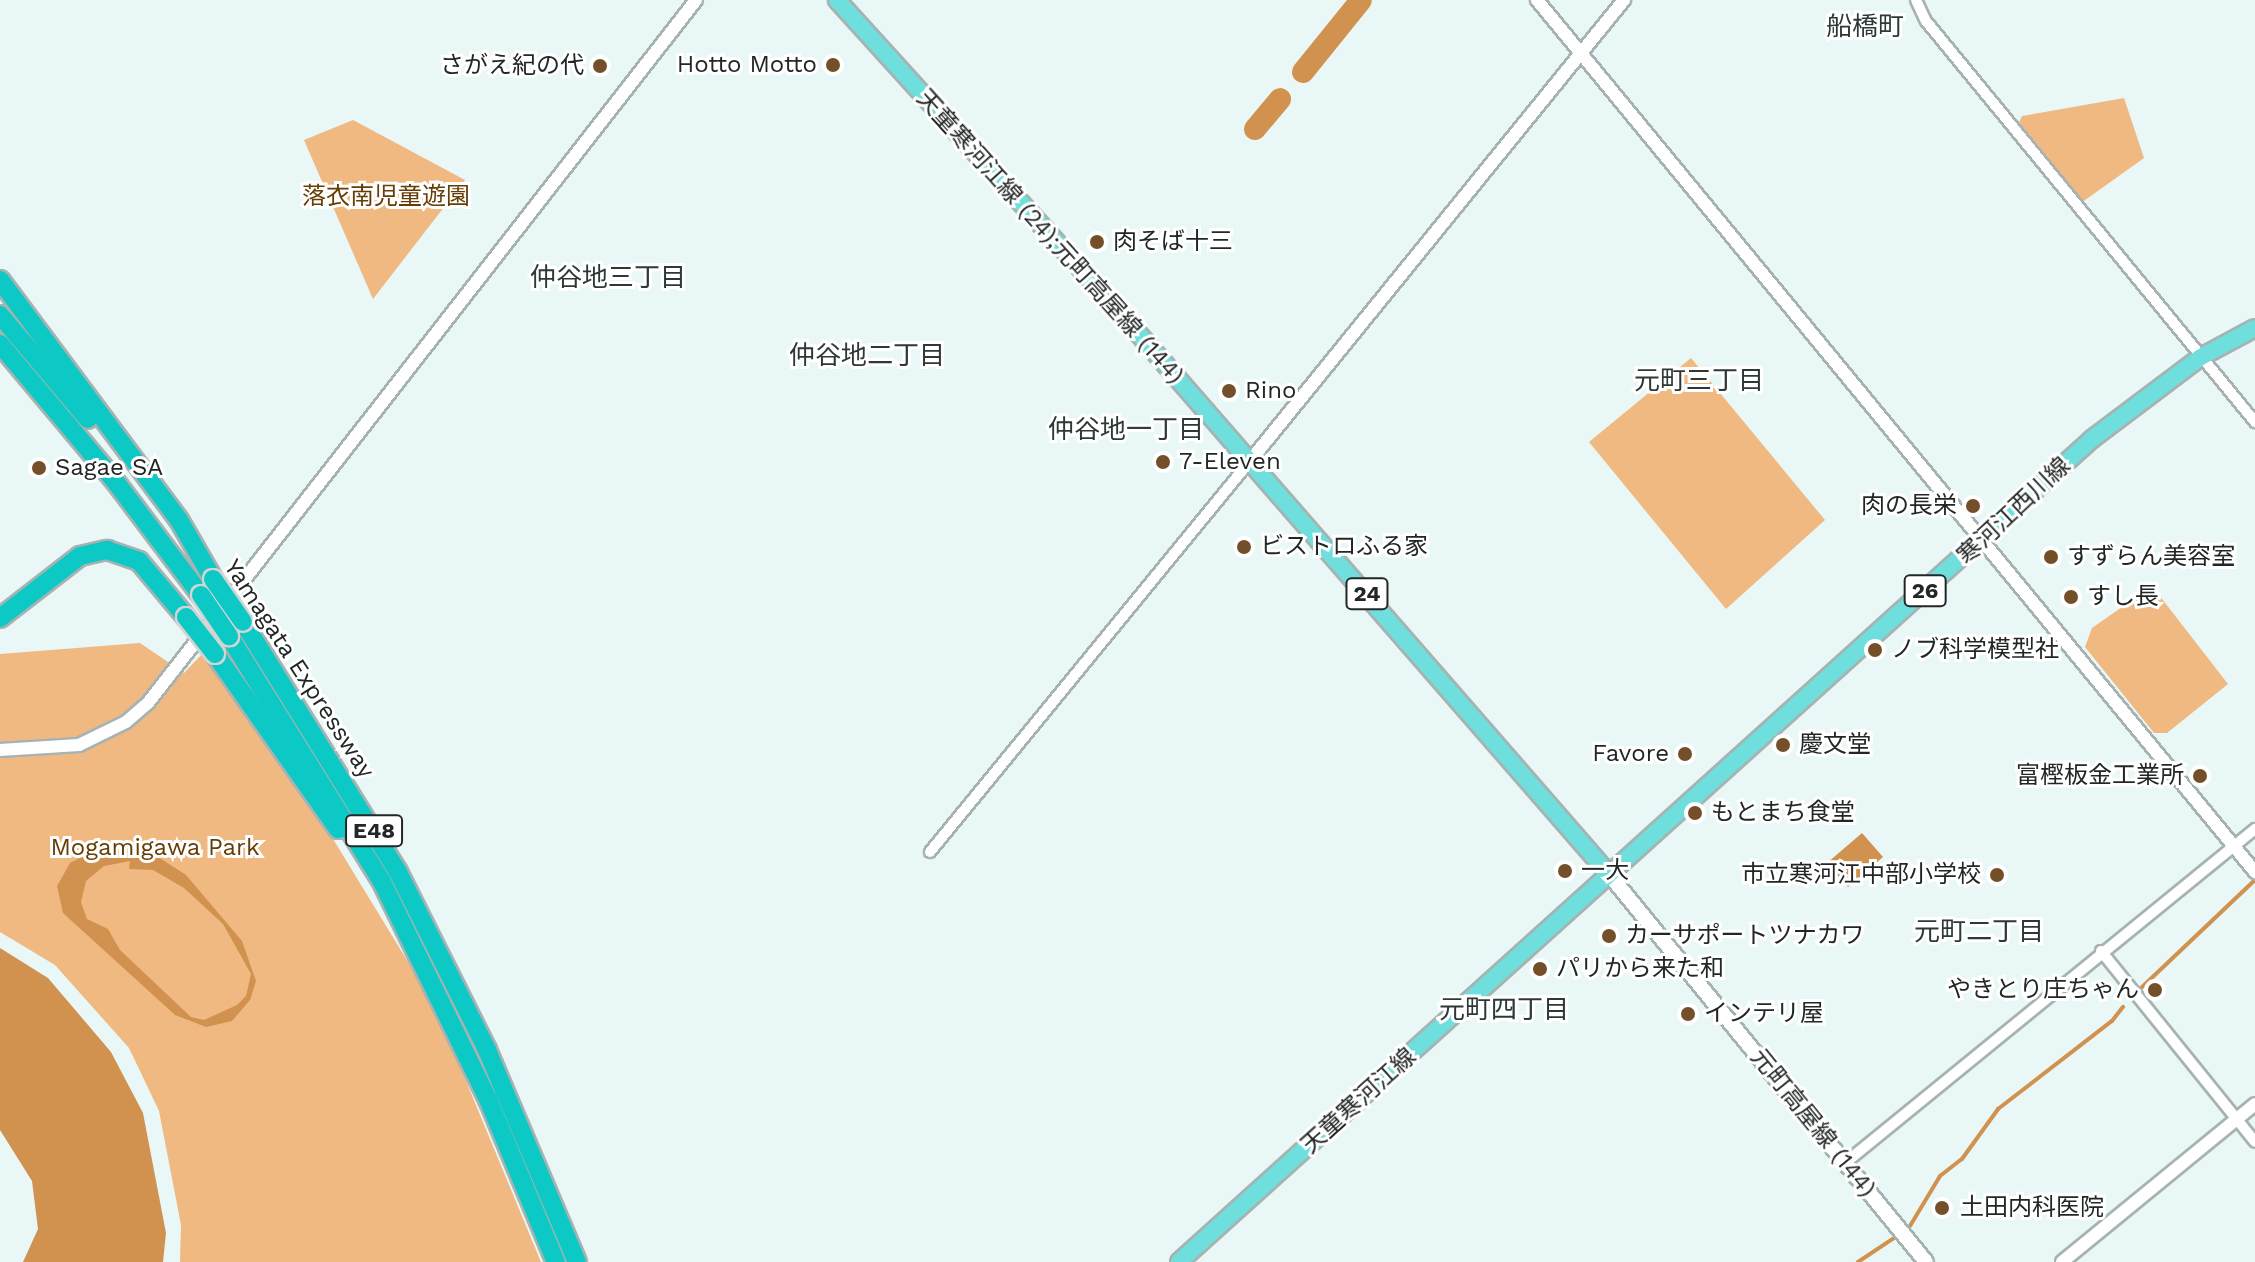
<!DOCTYPE html>
<meta charset="utf-8">
<style>
body{margin:0}
#map{position:relative;width:2255px;height:1262px;overflow:hidden;background:#e9f7f6;font-family:"Work Sans","Noto Sans JP",sans-serif}
div>[style]{position:absolute}
.green>*{inset:0;background:#f0b981}
.water>*{inset:0;background:#d0924e}
.stream>*{height:4px;margin:-2px;padding:0 2px;transform-origin:2px;border-radius:2px;background:#d0924e}
.river>*{height:22px;margin:-11px;padding:0 11px;transform-origin:11px;border-radius:11px;background:#d0924e}
.roads{filter:drop-shadow(2px 0 #a6b3b2) drop-shadow(-2px 0 #a6b3b2) drop-shadow(0 2px #a6b3b2) drop-shadow(0 -2px #a6b3b2)}
.minor>*{height:10px;margin:-5px;padding:0 5px;transform-origin:5px;border-radius:5px;background:#fff}
.tertiary>*{height:12px;margin:-6px;padding:0 6px;transform-origin:6px;border-radius:6px;background:#fff}
.secondary>*{height:14px;margin:-7px;padding:0 7px;transform-origin:7px;border-radius:7px;background:#fff}
.primary>*{height:16px;margin:-8px;padding:0 8px;transform-origin:8px;border-radius:8px;background:#6edfdc}
.motorway>*{height:18px;margin:-9px;padding:0 9px;transform-origin:9px;border-radius:9px;background:#0dc9c5}
.bridges{filter:drop-shadow(2px 0 #d3d4d4) drop-shadow(-2px 0 #d3d4d4) drop-shadow(0 2px #d3d4d4) drop-shadow(0 -2px #d3d4d4)}
.motorway-bridge>*{height:18px;margin:-9px;padding:0 9px;transform-origin:9px;border-radius:9px;background:#0dc9c5}
.dots>*{width:22px;height:22px;translate:-50% -50%;box-sizing:border-box;border:4px solid #fff;border-radius:50%}
span{translate:-50% -50%;white-space:nowrap;text-align:center;line-height:1.15;-webkit-text-stroke:6px #fff;paint-order:stroke}
.shield-label span{padding:2px 6px;background:#fff;border:2px solid;border-radius:6px;-webkit-text-stroke-width:0}
.shield-label{font-size:22px;color:#222726;font-weight:700}
.poi-label{font-size:24px;color:#222726}
.right{translate:-100% -50%;text-align:right}
.left{translate:0 -50%;text-align:left}
.park-label{font-size:24px;color:#663d05}
.street-label{font-size:24px;color:#222726}
.neighbourhood-label{font-size:26px;color:#2d3837}
</style>
<div id="map">
<div class="green">
<div style="clip-path:polygon(2124px 98px,2144px 158px,2081px 203px,2018px 125px,2022px 116px)"></div>
<div style="clip-path:polygon(353px 120px,465px 180px,373px 299px,304px 140px)"></div>
<div style="clip-path:polygon(1691px 358px,1825px 520px,1726px 609px,1589px 442px)"></div>
<div style="clip-path:polygon(2152px 586px,2228px 684px,2167px 733px,2154px 733px,2085px 647px,2092px 628px)"></div>
<div style="clip-path:polygon(140px 643px,184px 673px,202px 654px,286px 762px,435px 1006px,541px 1262px,180px 1262px,181px 1225px,159px 1111px,129px 1048px,55px 965px,0 932px,0 654px)"></div>
</div>
<div class="water">
<div style="clip-path:polygon(1862px 833px,1883px 857px,1848px 887px,1827px 863px)"></div>
<div style="clip-path:polygon(evenodd,131px 848px,155px 855px,186px 875px,242px 941px,256px 981px,250px 1000px,232px 1021px,206px 1027px,175px 1015px,63px 913px,57px 886px,70px 863px,95px 850px,131px 848px,130px 861px,129px 869px,153px 870px,184px 888px,223px 924px,251px 974px,246px 996px,237px 1005px,204px 1020px,191px 1017px,120px 950px,108px 929px,87px 919px,81px 902px,86px 881px,104px 866px,130px 861px)"></div>
<div style="clip-path:polygon(0 948px,48px 978px,111px 1052px,143px 1113px,166px 1233px,163px 1262px,23px 1262px,38px 1229px,32px 1181px,0 1130px)"></div>
</div>
<div class="stream">
<div style="left:2140px;top:989px;width:158px;rotate:-43.5deg"></div>
<div style="left:1910px;top:1226px;width:58px;rotate:-59deg"></div>
<div style="left:1940px;top:1176px;width:28px;rotate:-38deg"></div>
<div style="left:1962px;top:1159px;width:62px;rotate:-54.2deg"></div>
<div style="left:1998px;top:1109px;width:144px;rotate:-37.7deg"></div>
<div style="left:2112px;top:1021px;width:18px;rotate:-52deg"></div>
<div style="left:1858px;top:1262px;width:43px;rotate:-33.7deg"></div>
</div>
<div class="river">
<div style="left:1303px;top:72px;width:92px;rotate:-51.1deg"></div>
<div style="left:1255px;top:129px;width:39px;rotate:-50deg"></div>
</div>
<div class="roads">
<div class="minor">
<div style="left:1916px;top:0;width:23px;rotate:65deg"></div>
<div style="left:1926px;top:21px;width:519px;rotate:50.63deg"></div>
<div style="left:930px;top:852px;width:505px;rotate:-50.7deg"></div>
<div style="left:2101px;top:951px;width:245px;rotate:51.1deg"></div>
<div style="left:1845px;top:1163px;width:529px;rotate:-39.17deg"></div>
</div>
<div class="tertiary">
<div style="left:1537px;top:0;width:1130px;rotate:50.53deg"></div>
<div style="left:1250px;top:461px;width:594px;rotate:-50.95deg"></div>
<div style="left:0;top:750px;width:79px;rotate:-3.6deg"></div>
<div style="left:79px;top:745px;width:52px;rotate:-26.1deg"></div>
<div style="left:126px;top:722px;width:29px;rotate:-41deg"></div>
<div style="left:148px;top:703px;width:891px;rotate:-52.06deg"></div>
<div style="left:2062px;top:1262px;width:249px;rotate:-39.3deg"></div>
</div>
<div class="secondary">
<div style="left:1608px;top:873px;width:502px;rotate:50.73deg"></div>
</div>
<div class="primary">
<div style="left:837px;top:0;width:428px;rotate:47.8deg"></div>
<div style="left:1124px;top:317px;width:737px;rotate:48.96deg"></div>
<div style="left:1179px;top:1262px;width:1229px;rotate:-42.03deg"></div>
<div style="left:2092px;top:439px;width:136px;rotate:-37deg"></div>
<div style="left:2201px;top:357px;width:61px;rotate:-28.2deg"></div>
</div>
<div class="motorway">
<div style="left:0;top:280px;width:299px;rotate:53.3deg"></div>
<div style="left:179px;top:520px;width:68px;rotate:60deg"></div>
<div style="left:0;top:315px;width:136px;rotate:49.8deg"></div>
<div style="left:0;top:344px;width:179px;rotate:50deg"></div>
<div style="left:115px;top:481px;width:143px;rotate:53deg"></div>
<div style="left:0;top:618px;width:101px;rotate:-37.8deg"></div>
<div style="left:80px;top:556px;width:28px;rotate:-13deg"></div>
<div style="left:107px;top:550px;width:34px;rotate:19deg"></div>
<div style="left:139px;top:561px;width:73px;rotate:50deg"></div>
<div style="left:243px;top:622px;width:294px;rotate:58.2deg"></div>
<div style="left:398px;top:872px;width:199px;rotate:63.4deg"></div>
<div style="left:487px;top:1050px;width:230px;rotate:67deg"></div>
<div style="left:229px;top:636px;width:290px;rotate:58.1deg"></div>
<div style="left:382px;top:882px;width:242px;rotate:64deg"></div>
<div style="left:488px;top:1099px;width:177px;rotate:67.4deg"></div>
<div style="left:215px;top:654px;width:214px;rotate:54.9deg"></div>
</div>
</div>
<div class="bridges">
<div class="motorway-bridge">
<div style="left:213px;top:579px;width:52px;rotate:55.1deg"></div>
<div style="left:201px;top:595px;width:50px;rotate:55.7deg"></div>
<div style="left:186px;top:617px;width:47px;rotate:51.9deg"></div>
</div>
</div>
<div class="dots">
<div style="left:833px;top:65px;background:#735029"></div>
<div style="left:600px;top:66px;background:#735029"></div>
<div style="left:1097px;top:242px;background:#735029"></div>
<div style="left:1229px;top:391px;background:#735029"></div>
<div style="left:1163px;top:462px;background:#735029"></div>
<div style="left:39px;top:468px;background:#735029"></div>
<div style="left:1973px;top:506px;background:#735029"></div>
<div style="left:1244px;top:547px;background:#735029"></div>
<div style="left:2051px;top:557px;background:#735029"></div>
<div style="left:2071px;top:597px;background:#735029"></div>
<div style="left:1875px;top:650px;background:#735029"></div>
<div style="left:1783px;top:745px;background:#735029"></div>
<div style="left:1685px;top:754px;background:#735029"></div>
<div style="left:2200px;top:776px;background:#735029"></div>
<div style="left:1695px;top:813px;background:#735029"></div>
<div style="left:1565px;top:871px;background:#735029"></div>
<div style="left:1997px;top:875px;background:#735029"></div>
<div style="left:1609px;top:936px;background:#735029"></div>
<div style="left:1540px;top:969px;background:#735029"></div>
<div style="left:2155px;top:990px;background:#735029"></div>
<div style="left:1688px;top:1014px;background:#735029"></div>
<div style="left:1942px;top:1208px;background:#735029"></div>
</div>
<div class="shield-label">
<span style="left:1925px;top:591px">26</span>
<span style="left:1367px;top:594px">24</span>
<span style="left:374px;top:831px">E48</span>
</div>
<div class="poi-label">
<span class="right" style="left:817px;top:65px">Hotto Motto</span>
<span class="right" style="left:584px;top:66px">さがえ紀の代</span>
<span class="left" style="left:1113px;top:242px">肉そば十三</span>
<span class="left" style="left:1245px;top:391px">Rino</span>
<span class="left" style="left:1179px;top:462px">7-Eleven</span>
<span class="left" style="left:55px;top:468px">Sagae SA</span>
<span class="right" style="left:1957px;top:506px">肉の長栄</span>
<span class="left" style="left:1260px;top:547px">ビストロふる家</span>
<span class="left" style="left:2067px;top:557px">すずらん美容室</span>
<span class="left" style="left:2087px;top:597px">すし長</span>
<span class="left" style="left:1891px;top:650px">ノブ科学模型社</span>
<span class="left" style="left:1799px;top:745px">慶文堂</span>
<span class="right" style="left:1669px;top:754px">Favore</span>
<span class="right" style="left:2184px;top:776px">富樫板金工業所</span>
<span class="left" style="left:1711px;top:813px">もとまち食堂</span>
<span class="left" style="left:1581px;top:871px">一大</span>
<span class="right" style="left:1981px;top:875px">市立寒河江中部小学校</span>
<span class="left" style="left:1625px;top:936px">カーサポートツナカワ</span>
<span class="left" style="left:1556px;top:969px">パリから来た和</span>
<span class="right" style="left:2139px;top:990px">やきとり庄ちゃん</span>
<span class="left" style="left:1704px;top:1014px">インテリ屋</span>
<span class="left" style="left:1960px;top:1208px">土田内科医院</span>
</div>
<div class="park-label">
<span style="left:386px;top:197px">落衣南児童遊園</span>
<span style="left:155px;top:848px">Mogamigawa Park</span>
</div>
<div class="street-label">
<span style="left:1050px;top:237px;rotate:48deg">天童寒河江線 (24);元町高屋線 (144)</span>
<span style="left:2014px;top:511px;rotate:-43deg">寒河江西川線</span>
<span style="left:299px;top:669px;rotate:57deg">Yamagata Expressway</span>
<span style="left:1359px;top:1101px;rotate:-42deg">天童寒河江線</span>
<span style="left:1813px;top:1123px;rotate:51deg">元町高屋線 (144)</span>
</div>
<div class="neighbourhood-label">
<span style="left:1865px;top:27px">船橋町</span>
<span style="left:608px;top:278px">仲谷地三丁目</span>
<span style="left:867px;top:356px">仲谷地二丁目</span>
<span style="left:1699px;top:381px">元町三丁目</span>
<span style="left:1126px;top:430px">仲谷地一丁目</span>
<span style="left:1979px;top:932px">元町二丁目</span>
<span style="left:1504px;top:1010px">元町四丁目</span>
</div>
</div>
